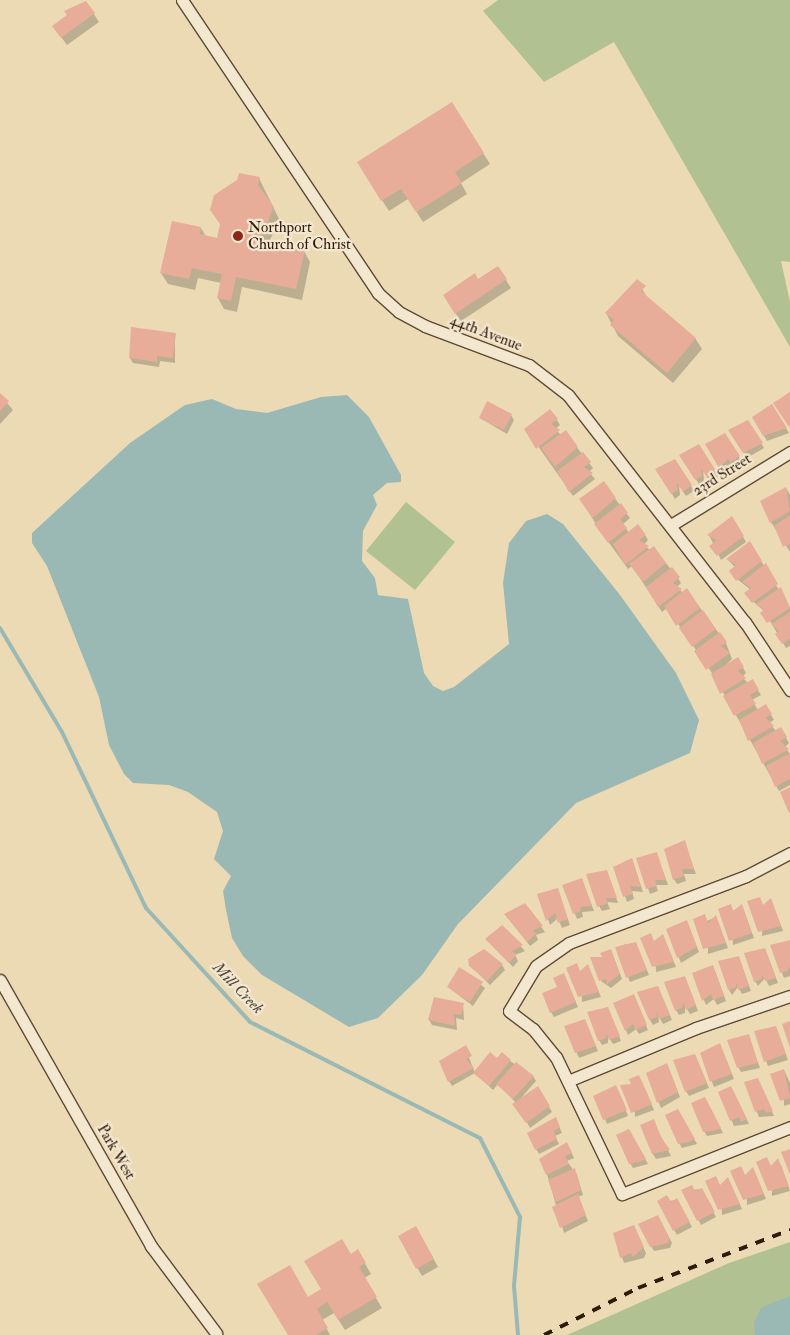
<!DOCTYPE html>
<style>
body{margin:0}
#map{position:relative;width:790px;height:1335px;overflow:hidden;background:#ecdab5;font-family:"IM FELL Double Pica",serif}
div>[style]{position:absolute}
.green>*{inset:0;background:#b2c192}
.water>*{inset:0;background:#9ab9b5}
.shadow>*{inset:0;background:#0003}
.stream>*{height:4px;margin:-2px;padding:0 2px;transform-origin:2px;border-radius:2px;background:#9ab9b5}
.building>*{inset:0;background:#e7ad99}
.roads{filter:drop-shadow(1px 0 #5e4b36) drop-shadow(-1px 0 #5e4b36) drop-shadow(0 1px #5e4b36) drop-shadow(0 -1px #5e4b36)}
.minor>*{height:11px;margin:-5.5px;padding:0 5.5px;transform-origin:5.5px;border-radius:5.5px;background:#f3e7cf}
.rail>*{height:4px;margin-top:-2px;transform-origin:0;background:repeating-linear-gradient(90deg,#2f1b0b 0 9px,transparent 0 18px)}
.dots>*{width:14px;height:14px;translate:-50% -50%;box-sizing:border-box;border:2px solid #f3e7cf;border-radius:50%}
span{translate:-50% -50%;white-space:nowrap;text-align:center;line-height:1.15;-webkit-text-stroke:4.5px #f3e7cf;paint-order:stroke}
.poi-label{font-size:15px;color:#2f1b0b}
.left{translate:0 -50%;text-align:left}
.street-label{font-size:15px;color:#2f1b0b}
.water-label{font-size:16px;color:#4f4a3e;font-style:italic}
</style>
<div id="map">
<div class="green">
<div style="clip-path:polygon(498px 0,790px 0,790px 262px,781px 261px,790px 302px,790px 347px,614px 42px,544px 82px,483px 11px)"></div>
<div style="clip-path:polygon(406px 502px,455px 542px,415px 590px,366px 551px)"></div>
<div style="clip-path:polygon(790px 1242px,790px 1335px,567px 1335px,729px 1263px)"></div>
</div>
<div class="water">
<div style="clip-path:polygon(347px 395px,369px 417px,401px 475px,401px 482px,387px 483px,373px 495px,377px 505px,363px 531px,362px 561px,375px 578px,378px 595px,408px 599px,424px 673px,433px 686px,443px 691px,454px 687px,509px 644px,503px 583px,509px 543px,526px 521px,547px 514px,563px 524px,620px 595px,676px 673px,699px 720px,690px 753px,576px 803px,458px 924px,422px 975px,378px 1018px,349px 1027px,262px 975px,243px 956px,232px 938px,226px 910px,223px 891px,231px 876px,214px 859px,223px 831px,217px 812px,188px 792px,169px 785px,133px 783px,124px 774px,109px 745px,99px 697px,47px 566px,32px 543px,32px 533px,130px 443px,185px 405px,212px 399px,236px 409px,267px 413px,321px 397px)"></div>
<div style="clip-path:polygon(790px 1296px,790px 1335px,755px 1335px,754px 1322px,761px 1308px)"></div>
</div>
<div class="shadow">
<div style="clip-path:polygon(86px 2px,99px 22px,67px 45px,59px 34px)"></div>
<div style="clip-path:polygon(451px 103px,490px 164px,461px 183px,467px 194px,423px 222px,408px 199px,389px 211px,365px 174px)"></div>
<div style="clip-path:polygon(259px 178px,279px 219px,266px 250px,304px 251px,310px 262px,302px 300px,242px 287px,237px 312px,224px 309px,218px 298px,221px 283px,198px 278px,195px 290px,168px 284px,161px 273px,201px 228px,206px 237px,218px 239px)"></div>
<div style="clip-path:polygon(506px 280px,511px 288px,461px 321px,449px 304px,478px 281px)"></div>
<div style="clip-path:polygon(637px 281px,649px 300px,695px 338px,702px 349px,673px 383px,618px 336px,606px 313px)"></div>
<div style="clip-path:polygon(175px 334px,175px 363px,160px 361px,159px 367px,133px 363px,130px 358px)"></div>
<div style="clip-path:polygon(0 395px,13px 410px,0 424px)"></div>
<div style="clip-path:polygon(772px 406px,789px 433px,767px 441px,753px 418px)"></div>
<div style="clip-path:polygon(511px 415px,514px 420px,507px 434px,480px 418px)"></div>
<div style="clip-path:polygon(557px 420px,560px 425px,555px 429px,561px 435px,565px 432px,593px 468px,589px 472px,595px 479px,573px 496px,526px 429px)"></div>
<div style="clip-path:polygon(748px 421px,764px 448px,747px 458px,729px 430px)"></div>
<div style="clip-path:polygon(725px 435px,742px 462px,723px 472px,706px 444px)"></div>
<div style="clip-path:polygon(699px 446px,718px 477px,710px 482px,703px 470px,704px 481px,699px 484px,680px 455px)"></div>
<div style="clip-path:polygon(675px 460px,694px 491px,686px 496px,679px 485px,680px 495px,675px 499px,657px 469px)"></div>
<div style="clip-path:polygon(603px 483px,630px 518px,623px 524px,629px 533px,645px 535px,648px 540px,644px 545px,650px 550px,653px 547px,678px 578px,681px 583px,677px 587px,683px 593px,687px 590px,726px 643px,732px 659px,723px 668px,738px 659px,746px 673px,742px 677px,748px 683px,752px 681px,761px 695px,752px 700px,758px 710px,766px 706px,774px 720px,769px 723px,776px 731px,781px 729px,789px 743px,785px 747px,790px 754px,790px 785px,779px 791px,712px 673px,667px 608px,662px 612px,632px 566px,628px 569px,599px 529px,584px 505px)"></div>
<div style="clip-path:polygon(786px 488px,790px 495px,790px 552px,771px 522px)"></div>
<div style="clip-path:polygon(732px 518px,746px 542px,721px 560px,709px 535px)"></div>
<div style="clip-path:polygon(750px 543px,790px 608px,790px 646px,786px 648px,764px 611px,749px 598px,751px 590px,733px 576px,735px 567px,728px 560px)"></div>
<div style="clip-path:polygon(684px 842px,696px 874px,684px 874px,686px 881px,677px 884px,674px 879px)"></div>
<div style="clip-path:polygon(656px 853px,668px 885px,656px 885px,658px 891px,650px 894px,638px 859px)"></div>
<div style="clip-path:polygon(632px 859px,643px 892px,632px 891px,634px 899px,627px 902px,615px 868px)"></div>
<div style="clip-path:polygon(609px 877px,618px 903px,607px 902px,610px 909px,602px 911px,599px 906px)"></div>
<div style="clip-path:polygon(582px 880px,594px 911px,582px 912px,583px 917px,577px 919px,564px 886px)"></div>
<div style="clip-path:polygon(557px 890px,570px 925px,562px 928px,558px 918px,550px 925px,539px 894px)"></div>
<div style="clip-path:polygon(771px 900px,783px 931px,762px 936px,763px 906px)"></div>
<div style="clip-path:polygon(524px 904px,545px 932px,536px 935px,538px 940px,530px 946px,509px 919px)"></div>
<div style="clip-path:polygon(730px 905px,734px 912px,742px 906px,754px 938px,733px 945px)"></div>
<div style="clip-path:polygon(716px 917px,728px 948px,708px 954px,707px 921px)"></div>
<div style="clip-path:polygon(687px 922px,699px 952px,681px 963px,668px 930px)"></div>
<div style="clip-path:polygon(502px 926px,525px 951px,515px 955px,518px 961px,513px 967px,487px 940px)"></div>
<div style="clip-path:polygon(665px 940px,676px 967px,656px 972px,655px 942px)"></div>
<div style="clip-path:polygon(790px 941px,790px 976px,784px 978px,771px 945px)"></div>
<div style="clip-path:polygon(626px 944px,630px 950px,636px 944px,649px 975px,630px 982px,616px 948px)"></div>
<div style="clip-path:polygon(765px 949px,778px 983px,769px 986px,765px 978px,758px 986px,755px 981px)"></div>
<div style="clip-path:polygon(611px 950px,622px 979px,611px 988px,601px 981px,604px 958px)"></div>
<div style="clip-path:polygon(741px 963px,751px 991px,742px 994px,738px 987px,732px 995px,729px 990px)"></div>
<div style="clip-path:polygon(470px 965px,502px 965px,505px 970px,490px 985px)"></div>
<div style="clip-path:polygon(460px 969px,485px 988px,473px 1006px,448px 987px)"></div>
<div style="clip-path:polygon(590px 971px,601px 997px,582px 1002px,580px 972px)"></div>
<div style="clip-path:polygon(715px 971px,726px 1001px,717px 1005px,714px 999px,706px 1005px,693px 973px)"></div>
<div style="clip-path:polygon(564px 974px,578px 1007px,554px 1017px,551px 1012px)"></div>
<div style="clip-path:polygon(687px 983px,698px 1011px,690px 1014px,685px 1006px,685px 1013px,679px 1015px,676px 1010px)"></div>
<div style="clip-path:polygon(658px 987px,672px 1020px,663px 1024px,658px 1015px,659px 1022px,653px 1025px,650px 1020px)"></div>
<div style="clip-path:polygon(636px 1001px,648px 1030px,639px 1034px,636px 1029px,628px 1035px,615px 1004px)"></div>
<div style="clip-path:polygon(463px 1004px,464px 1020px,456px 1018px,457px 1030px,432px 1025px,429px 1020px)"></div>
<div style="clip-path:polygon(610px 1013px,621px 1041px,613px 1044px,608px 1036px,608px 1043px,602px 1045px,599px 1040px)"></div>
<div style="clip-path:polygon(587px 1026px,598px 1051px,579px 1058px,566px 1027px)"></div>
<div style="clip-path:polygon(776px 1027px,788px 1060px,768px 1066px,766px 1061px)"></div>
<div style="clip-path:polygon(748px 1036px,760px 1068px,741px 1072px,738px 1067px)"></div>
<div style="clip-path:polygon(465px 1047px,475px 1073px,497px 1060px,510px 1061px,533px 1076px,536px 1081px,521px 1098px,538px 1088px,552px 1112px,530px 1128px,516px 1103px,498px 1084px,493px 1090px,475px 1073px,452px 1086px,449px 1081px)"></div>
<div style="clip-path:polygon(722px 1050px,734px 1079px,714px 1087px,701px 1054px)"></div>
<div style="clip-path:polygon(695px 1055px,709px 1088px,689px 1096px,686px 1091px)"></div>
<div style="clip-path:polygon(669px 1069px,680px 1097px,661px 1108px,647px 1073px)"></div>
<div style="clip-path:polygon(784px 1070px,790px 1083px,790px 1104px,784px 1106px)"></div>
<div style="clip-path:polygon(641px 1081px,654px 1110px,635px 1117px,633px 1085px)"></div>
<div style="clip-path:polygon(746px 1083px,760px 1084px,774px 1116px,759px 1117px)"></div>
<div style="clip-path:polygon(618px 1092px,628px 1116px,607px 1124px,605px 1119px)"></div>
<div style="clip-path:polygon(720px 1092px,734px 1093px,749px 1124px,734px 1126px)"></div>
<div style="clip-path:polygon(704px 1098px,723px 1133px,707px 1136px,704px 1131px)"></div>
<div style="clip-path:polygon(678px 1111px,697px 1144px,682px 1148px,679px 1143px)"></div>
<div style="clip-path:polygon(653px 1121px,671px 1156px,656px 1159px,653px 1154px)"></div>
<div style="clip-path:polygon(558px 1124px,562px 1133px,555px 1136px,559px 1144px,539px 1154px,536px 1149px)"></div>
<div style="clip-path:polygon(629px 1131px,648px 1164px,633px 1168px,630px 1163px)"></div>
<div style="clip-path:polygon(570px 1149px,574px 1158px,567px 1161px,577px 1175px,583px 1195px,578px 1197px,588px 1221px,564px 1233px,547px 1174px)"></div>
<div style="clip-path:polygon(781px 1165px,790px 1191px,772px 1196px,771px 1168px)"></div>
<div style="clip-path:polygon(755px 1173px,766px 1199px,747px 1205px,746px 1177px)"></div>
<div style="clip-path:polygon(730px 1183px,742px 1209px,722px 1215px,721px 1187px)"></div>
<div style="clip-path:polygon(701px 1189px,716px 1217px,701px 1225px,683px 1191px)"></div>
<div style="clip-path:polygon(677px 1200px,692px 1227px,677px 1235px,659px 1202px)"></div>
<div style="clip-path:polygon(658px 1217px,672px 1243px,670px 1248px,654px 1251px,651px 1246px)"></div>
<div style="clip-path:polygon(416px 1227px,438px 1267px,422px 1276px,399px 1236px)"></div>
<div style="clip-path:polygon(636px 1232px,646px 1253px,644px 1258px,624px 1263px,614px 1234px)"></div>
<div style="clip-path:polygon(358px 1251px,371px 1274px,364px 1278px,382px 1308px,345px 1330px,334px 1313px,322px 1320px,330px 1335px,289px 1335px,308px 1298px,323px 1290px)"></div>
</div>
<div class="stream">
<div style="left:0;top:628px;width:121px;rotate:59.2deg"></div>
<div style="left:62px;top:732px;width:195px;rotate:64.5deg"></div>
<div style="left:146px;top:908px;width:154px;rotate:47.6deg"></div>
<div style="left:250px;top:1022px;width:258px;rotate:26.8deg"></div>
<div style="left:480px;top:1138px;width:89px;rotate:63.1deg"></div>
<div style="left:520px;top:1217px;width:69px;rotate:95deg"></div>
<div style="left:514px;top:1286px;width:49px;rotate:85.3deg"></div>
</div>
<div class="building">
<div style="clip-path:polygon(86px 1px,95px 13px,61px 38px,52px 26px,67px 15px,64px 11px)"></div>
<div style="clip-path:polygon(452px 102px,484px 153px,455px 172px,462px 183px,416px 212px,401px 189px,381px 201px,357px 162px)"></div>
<div style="clip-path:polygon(239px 173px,260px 177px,258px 185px,274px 207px,257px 247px,276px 251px,278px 244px,305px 250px,296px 289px,236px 277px,231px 301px,217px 298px,222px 274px,192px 268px,189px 279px,160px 273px,172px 221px,201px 227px,200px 234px,217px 238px,220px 224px,210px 210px,214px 195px,237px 180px)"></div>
<div style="clip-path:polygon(498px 266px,507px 279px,455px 314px,443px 295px,475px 273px,478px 279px)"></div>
<div style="clip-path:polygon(637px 279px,646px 286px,641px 291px,696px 338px,667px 373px,610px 325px,614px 320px,605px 313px)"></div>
<div style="clip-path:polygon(131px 327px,176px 333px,173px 358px,157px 356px,157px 362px,129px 358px)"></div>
<div style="clip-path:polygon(790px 392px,790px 426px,789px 427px,773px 403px)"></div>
<div style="clip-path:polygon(0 393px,9px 401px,0 411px)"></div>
<div style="clip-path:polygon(487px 401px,512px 414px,504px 430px,479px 418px)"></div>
<div style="clip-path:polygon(772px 404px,787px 428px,763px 436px,752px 417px)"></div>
<div style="clip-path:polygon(550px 409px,558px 419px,551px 424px,560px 430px,536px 449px,524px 429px)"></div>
<div style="clip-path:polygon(748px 420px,763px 443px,743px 453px,728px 430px)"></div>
<div style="clip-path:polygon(566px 430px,578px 447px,555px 467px,541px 448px)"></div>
<div style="clip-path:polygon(725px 433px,740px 456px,730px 462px,728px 459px,719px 468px,705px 444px)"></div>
<div style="clip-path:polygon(699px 444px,716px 471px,707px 477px,701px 469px,702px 476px,695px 480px,679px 455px)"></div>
<div style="clip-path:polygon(583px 452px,591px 462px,584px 467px,593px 473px,569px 492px,557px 471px)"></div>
<div style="clip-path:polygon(675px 459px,692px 485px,683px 492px,677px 483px,678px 490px,671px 494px,655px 469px)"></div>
<div style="clip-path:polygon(604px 481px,616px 498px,593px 518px,579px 499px)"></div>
<div style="clip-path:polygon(786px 487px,790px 511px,770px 523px,760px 501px)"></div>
<div style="clip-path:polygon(621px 503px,628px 513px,620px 519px,627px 528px,608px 543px,594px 524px)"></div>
<div style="clip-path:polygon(790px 515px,790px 544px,783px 547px,774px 526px)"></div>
<div style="clip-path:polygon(732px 516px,744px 536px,717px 556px,709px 546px,717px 540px,707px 535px)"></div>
<div style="clip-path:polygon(638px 524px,646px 535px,639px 540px,649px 546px,625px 565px,613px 544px)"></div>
<div style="clip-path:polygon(750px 541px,762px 561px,736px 581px,729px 571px,736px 565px,726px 559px)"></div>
<div style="clip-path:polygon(654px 546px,666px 563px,643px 582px,629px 564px)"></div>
<div style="clip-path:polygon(766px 563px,778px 584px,752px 603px,744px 593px,751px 588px,742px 582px)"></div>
<div style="clip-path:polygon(672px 567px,680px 577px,673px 583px,682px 589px,658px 607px,646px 587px)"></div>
<div style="clip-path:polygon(781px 587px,790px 608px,767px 623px,760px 613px,764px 610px,756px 604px)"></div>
<div style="clip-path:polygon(687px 588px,700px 608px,676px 626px,664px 606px)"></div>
<div style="clip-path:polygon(703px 610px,716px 629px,692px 647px,679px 628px)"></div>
<div style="clip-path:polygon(790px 612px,790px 639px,782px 644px,775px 634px,779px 631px,771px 624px)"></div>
<div style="clip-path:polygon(720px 632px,727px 642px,721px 646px,730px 653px,706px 670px,694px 651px)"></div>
<div style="clip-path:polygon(738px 657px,744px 667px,738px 671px,746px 678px,720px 694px,711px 674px)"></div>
<div style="clip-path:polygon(753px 679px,759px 690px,750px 695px,756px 704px,734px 716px,723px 696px)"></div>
<div style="clip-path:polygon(766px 704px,772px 714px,766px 718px,774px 726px,748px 741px,739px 720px)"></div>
<div style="clip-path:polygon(781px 727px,787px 737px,780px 741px,789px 749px,762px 764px,753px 743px)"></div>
<div style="clip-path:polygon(790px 753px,790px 779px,775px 787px,766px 766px)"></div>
<div style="clip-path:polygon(790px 787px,790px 812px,789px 813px,780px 792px)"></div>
<div style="clip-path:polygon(685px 840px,694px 869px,682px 869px,684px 876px,673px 880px,664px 849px)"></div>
<div style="clip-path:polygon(657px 852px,666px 880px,655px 880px,657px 886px,646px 889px,636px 858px)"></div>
<div style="clip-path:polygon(632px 858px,641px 887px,630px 886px,633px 894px,623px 897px,613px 867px)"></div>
<div style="clip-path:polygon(607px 870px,617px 898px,606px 898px,608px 903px,597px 907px,586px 874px)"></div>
<div style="clip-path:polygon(582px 878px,592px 906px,580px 907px,581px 911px,573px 914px,562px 885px)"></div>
<div style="clip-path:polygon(558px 888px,568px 919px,558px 923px,555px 913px,546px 921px,537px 894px)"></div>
<div style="clip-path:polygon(760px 897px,763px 905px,771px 898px,781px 926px,758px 932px,747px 901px)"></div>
<div style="clip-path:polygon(525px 903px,543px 926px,533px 930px,536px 934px,527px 942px,504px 914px)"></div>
<div style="clip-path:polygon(731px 904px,733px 911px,742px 904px,752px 933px,729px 941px,718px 909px)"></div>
<div style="clip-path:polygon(705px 914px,708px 923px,716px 915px,726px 943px,703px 949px,693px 919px)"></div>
<div style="clip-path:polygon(687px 920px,697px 947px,677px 958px,666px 929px)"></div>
<div style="clip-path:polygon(502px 925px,523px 945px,512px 951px,516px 955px,509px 963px,485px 939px)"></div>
<div style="clip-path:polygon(651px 933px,654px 941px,663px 934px,674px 962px,652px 967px,640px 938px)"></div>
<div style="clip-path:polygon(790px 940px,790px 970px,788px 966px,788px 971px,780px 973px,770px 945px)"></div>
<div style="clip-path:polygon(636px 942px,647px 970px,626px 978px,615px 947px)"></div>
<div style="clip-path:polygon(765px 948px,776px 978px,765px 981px,762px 974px,762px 979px,754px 982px,744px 953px)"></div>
<div style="clip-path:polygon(484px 949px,503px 964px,487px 981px,469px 966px,468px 959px)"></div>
<div style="clip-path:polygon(611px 949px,620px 974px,607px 984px,606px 979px,599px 981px,590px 957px,602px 957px,600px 953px)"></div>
<div style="clip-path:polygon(739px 956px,749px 986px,738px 990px,736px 982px,736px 987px,728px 990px,718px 961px)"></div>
<div style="clip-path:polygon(577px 963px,580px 971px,588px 964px,599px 992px,578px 997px,566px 968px)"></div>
<div style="clip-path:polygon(713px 965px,724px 996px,713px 1000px,711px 994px,702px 1001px,692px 973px)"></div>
<div style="clip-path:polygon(459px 967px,483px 982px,470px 1002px,447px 987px)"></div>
<div style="clip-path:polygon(564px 973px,576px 1002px,550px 1013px,542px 993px,557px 987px,553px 978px)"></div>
<div style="clip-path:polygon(685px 976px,696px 1005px,686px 1010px,683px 1002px,683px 1007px,675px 1011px,664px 982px)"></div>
<div style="clip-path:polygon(658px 986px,670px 1015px,659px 1019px,656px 1012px,657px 1017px,649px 1020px,637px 992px)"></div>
<div style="clip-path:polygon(634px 994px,647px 1025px,635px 1030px,633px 1024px,625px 1031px,613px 1003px)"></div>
<div style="clip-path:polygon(434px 997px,464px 1003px,461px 1015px,454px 1014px,455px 1026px,428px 1020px)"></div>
<div style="clip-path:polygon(608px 1007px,620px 1036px,609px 1040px,606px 1033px,606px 1038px,598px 1041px,587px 1012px)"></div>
<div style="clip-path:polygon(585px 1019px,596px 1046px,575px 1053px,564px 1026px)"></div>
<div style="clip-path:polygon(790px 1021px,790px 1048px,782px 1024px)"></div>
<div style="clip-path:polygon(776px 1026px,786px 1054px,764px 1062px,754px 1031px)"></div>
<div style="clip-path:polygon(749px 1034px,758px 1063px,737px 1068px,727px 1040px)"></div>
<div style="clip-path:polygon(720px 1043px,732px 1074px,710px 1082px,700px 1053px)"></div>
<div style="clip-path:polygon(466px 1045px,472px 1056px,466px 1059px,474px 1068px,448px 1082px,439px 1061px)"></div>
<div style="clip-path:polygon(490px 1052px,497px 1058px,502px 1052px,511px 1060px,489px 1086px,473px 1073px)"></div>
<div style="clip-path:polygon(695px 1054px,707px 1083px,685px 1092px,673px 1060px)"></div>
<div style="clip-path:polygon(516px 1062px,534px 1076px,513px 1099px,496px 1084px)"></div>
<div style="clip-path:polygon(667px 1063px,678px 1092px,657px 1103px,646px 1073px)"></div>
<div style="clip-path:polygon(784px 1069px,790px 1098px,780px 1101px,770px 1074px)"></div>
<div style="clip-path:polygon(639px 1075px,652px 1104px,631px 1113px,620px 1085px,631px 1084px,629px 1079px)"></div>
<div style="clip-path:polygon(758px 1078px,773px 1111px,766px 1113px,764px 1109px,755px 1112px,744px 1082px)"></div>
<div style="clip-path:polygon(616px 1085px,627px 1110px,603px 1120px,593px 1096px)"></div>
<div style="clip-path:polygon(538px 1086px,550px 1106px,526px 1123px,512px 1104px)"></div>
<div style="clip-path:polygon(731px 1086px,747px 1119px,741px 1122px,739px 1117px,730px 1121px,718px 1092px)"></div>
<div style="clip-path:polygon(705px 1097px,721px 1128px,714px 1131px,703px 1132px,691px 1103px)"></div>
<div style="clip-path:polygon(678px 1109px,695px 1139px,689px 1142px,678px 1144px,665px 1115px)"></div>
<div style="clip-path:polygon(556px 1117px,560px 1127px,554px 1131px,557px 1139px,535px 1150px,527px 1133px)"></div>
<div style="clip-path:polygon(654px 1119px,661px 1137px,670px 1150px,652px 1154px,640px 1125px)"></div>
<div style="clip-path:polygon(629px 1129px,646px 1159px,640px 1162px,629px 1164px,616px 1135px)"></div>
<div style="clip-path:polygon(567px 1142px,572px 1153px,565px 1156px,569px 1164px,546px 1175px,539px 1159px)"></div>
<div style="clip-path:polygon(790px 1149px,790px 1175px,781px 1152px)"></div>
<div style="clip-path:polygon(767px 1157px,771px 1166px,778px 1158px,789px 1186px,768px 1191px,756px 1162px)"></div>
<div style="clip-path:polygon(741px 1166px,745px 1175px,753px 1167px,764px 1194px,743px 1200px,730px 1171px)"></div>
<div style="clip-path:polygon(575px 1168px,581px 1190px,556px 1202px,548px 1180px)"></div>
<div style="clip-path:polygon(716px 1176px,720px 1185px,728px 1177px,740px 1204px,718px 1210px,705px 1181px)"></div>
<div style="clip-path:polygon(692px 1185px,695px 1191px,702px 1188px,715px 1212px,697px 1221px,681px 1190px)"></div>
<div style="clip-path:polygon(578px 1194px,586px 1215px,560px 1228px,552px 1207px)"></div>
<div style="clip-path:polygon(667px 1195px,671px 1202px,677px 1198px,690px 1222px,673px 1231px,657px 1201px)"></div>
<div style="clip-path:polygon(658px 1215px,669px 1237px,668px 1243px,650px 1247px,638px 1224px)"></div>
<div style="clip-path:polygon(634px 1225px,644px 1247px,633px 1257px,631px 1253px,620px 1258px,613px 1233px)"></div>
<div style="clip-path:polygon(416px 1226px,434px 1259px,416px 1269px,398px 1236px)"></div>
<div style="clip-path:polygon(342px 1239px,351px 1254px,358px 1249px,366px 1263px,359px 1267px,377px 1297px,338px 1320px,327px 1302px,317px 1309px,328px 1328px,316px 1335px,288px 1335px,257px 1284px,290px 1265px,308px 1297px,321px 1289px,304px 1261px)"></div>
</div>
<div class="roads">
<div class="minor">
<div style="left:182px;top:0;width:353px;rotate:56.2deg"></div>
<div style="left:378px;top:293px;width:28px;rotate:42deg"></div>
<div style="left:399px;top:312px;width:30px;rotate:28deg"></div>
<div style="left:425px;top:326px;width:111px;rotate:20.6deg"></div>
<div style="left:529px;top:365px;width:49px;rotate:37.6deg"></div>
<div style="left:568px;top:395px;width:288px;rotate:52.1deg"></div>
<div style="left:745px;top:622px;width:82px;rotate:56.5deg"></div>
<div style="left:671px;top:525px;width:140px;rotate:-31.5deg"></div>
<div style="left:790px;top:853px;width:50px;rotate:152.4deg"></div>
<div style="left:746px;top:876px;width:189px;rotate:159.3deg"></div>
<div style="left:569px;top:943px;width:40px;rotate:145.1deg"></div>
<div style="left:536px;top:966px;width:52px;rotate:121deg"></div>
<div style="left:509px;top:1011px;width:30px;rotate:37deg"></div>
<div style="left:533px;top:1029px;width:36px;rotate:51deg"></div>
<div style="left:556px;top:1057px;width:152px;rotate:64.3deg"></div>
<div style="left:622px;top:1194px;width:181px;rotate:-21.7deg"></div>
<div style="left:0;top:980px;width:306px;rotate:60.4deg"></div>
<div style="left:151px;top:1246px;width:109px;rotate:53.2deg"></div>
<div style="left:568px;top:1081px;width:139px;rotate:-22.5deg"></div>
<div style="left:696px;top:1028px;width:99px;rotate:-18.8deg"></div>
</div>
</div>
<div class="rail">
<div style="left:544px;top:1335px;width:105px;rotate:-26.6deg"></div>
<div style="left:638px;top:1288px;width:163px;rotate:-20.9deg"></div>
</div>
<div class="dots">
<div style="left:238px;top:236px;background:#8f2418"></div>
</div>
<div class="poi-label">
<span class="left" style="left:248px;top:236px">Northport<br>Church of Christ</span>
</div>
<div class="street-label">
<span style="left:486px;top:333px;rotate:21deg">44th Avenue</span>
<span style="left:722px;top:475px;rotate:-32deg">23rd Street</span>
<span style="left:116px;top:1152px;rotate:60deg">Park West</span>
</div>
<div class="water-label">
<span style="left:238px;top:988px;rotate:46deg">Mill Creek</span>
</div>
</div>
